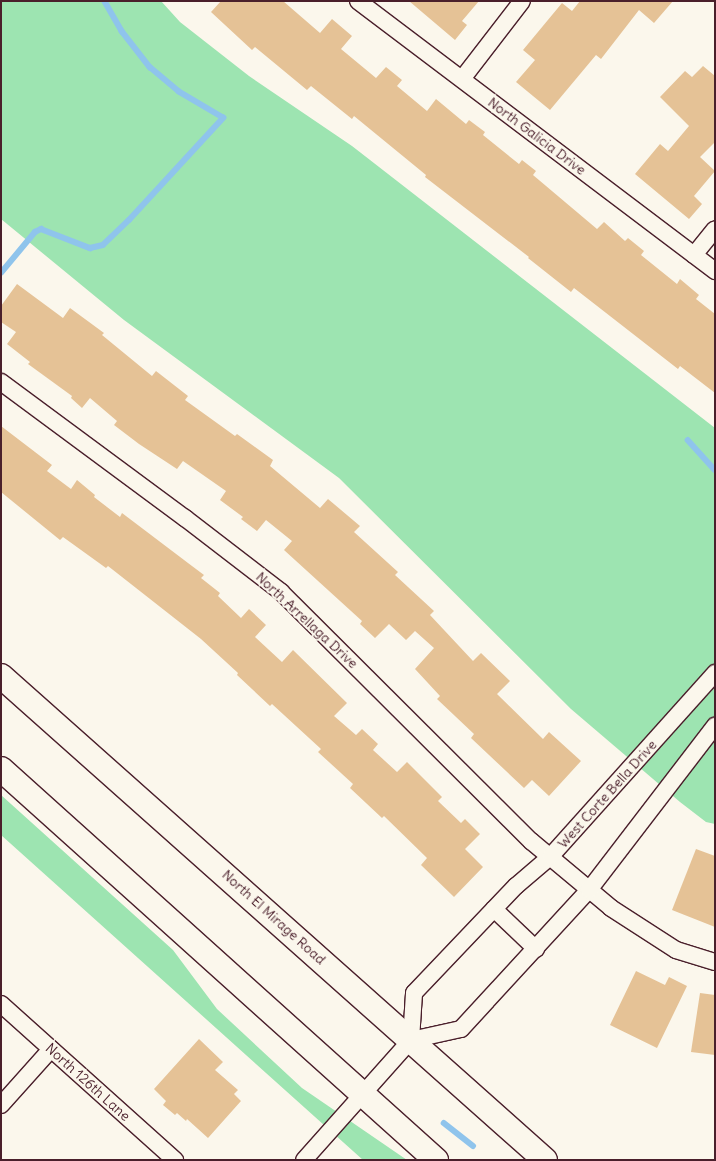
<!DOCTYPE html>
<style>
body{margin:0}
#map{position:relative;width:716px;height:1161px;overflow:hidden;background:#fbf7ec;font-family:Delius,sans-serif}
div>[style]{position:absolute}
.green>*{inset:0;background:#9de4b1}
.stream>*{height:5.5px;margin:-2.75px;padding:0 2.75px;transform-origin:2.75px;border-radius:2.75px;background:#8fc4ec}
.building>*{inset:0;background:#e5c296}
.roads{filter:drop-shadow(1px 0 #4a1f2b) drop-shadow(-1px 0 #4a1f2b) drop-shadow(0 1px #4a1f2b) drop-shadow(0 -1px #4a1f2b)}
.street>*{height:16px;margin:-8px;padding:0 8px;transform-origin:8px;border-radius:8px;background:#fbf7ec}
.secondary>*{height:24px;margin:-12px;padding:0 12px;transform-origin:12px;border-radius:12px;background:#fbf7ec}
span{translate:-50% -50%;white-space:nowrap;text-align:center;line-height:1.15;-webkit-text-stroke:4px #fbf7ec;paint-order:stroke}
.street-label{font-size:14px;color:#4a1f2b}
.frame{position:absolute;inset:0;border:2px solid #4a1f2b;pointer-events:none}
</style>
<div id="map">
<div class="green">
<div style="clip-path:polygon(1px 1px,161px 1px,180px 22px,249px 76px,352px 146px,715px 428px,715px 824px,706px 822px,680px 802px,571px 709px,339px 478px,124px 320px,1px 219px)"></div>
<div style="clip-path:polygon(1px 795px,173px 950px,217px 1009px,302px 1088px,407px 1160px,363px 1160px,1px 835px)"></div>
</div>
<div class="stream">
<div style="left:1px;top:273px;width:53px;rotate:-50.3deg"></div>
<div style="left:35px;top:232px;width:7px;rotate:-27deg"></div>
<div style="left:41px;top:229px;width:53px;rotate:21.2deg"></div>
<div style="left:90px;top:248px;width:13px;rotate:-13deg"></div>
<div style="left:103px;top:245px;width:36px;rotate:-44deg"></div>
<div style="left:129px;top:220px;width:139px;rotate:-47.3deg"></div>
<div style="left:223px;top:118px;width:51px;rotate:-149.4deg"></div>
<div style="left:179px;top:92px;width:38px;rotate:-140deg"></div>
<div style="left:150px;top:68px;width:46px;rotate:-127.9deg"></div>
<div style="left:122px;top:32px;width:36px;rotate:-120deg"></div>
<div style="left:688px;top:440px;width:40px;rotate:48deg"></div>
<div style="left:444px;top:1123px;width:37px;rotate:38deg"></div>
</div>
<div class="building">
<div style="clip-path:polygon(221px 1px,283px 1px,320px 33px,332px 19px,352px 36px,341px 49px,376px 78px,386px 67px,402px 80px,397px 86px,427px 111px,436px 99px,466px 124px,469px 120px,485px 132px,483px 135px,519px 164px,522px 160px,536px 171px,533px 175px,597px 229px,604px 222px,625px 241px,628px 238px,644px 251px,641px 255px,677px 284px,680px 279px,699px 295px,696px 299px,715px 314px,715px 393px,680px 366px,678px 369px,574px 288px,571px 292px,528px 258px,529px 257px,425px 177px,426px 175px,354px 116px,352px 119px,311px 86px,307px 90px,255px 47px,252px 50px,211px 12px)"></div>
<div style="clip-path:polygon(409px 1px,479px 1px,462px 21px,467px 25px,455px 40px)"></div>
<div style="clip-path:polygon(580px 1px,673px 1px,654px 23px,639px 10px,601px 59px,596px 55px,550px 110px,516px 82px,535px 60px,523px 50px,562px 3px,572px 11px)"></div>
<div style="clip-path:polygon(703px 66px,715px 76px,715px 142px,700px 157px,715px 171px,694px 196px,702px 204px,689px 219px,635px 174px,660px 144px,668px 151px,689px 126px,660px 97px,685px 71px,692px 77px)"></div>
<div style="clip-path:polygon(17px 284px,63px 318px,70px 308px,104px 333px,102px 335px,152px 376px,156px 371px,188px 396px,185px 400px,235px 436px,237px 434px,273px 460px,270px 466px,320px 508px,328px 499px,360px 526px,354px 532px,398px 572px,395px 575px,434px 611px,430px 615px,473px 661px,481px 653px,510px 681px,497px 694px,543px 739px,549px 732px,581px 761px,549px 796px,532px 780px,524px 788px,471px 738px,474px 734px,437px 699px,440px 696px,415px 669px,434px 648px,415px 631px,406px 640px,389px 624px,375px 638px,360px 624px,362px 621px,284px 550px,292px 541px,266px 520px,257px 531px,241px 519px,243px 517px,220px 500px,226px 491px,183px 461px,177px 469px,139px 444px,114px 425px,117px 421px,90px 398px,82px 408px,71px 398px,72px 396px,28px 364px,30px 362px,7px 344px,16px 332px,1px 322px,1px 306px)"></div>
<div style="clip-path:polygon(1px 426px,52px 465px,47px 471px,71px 489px,77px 480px,95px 495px,94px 497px,120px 517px,122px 513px,188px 563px,204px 575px,201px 578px,220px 593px,218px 596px,241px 618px,249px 609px,266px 625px,255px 637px,282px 662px,293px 650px,347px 703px,334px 716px,356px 735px,362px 729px,378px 744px,373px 750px,397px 772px,407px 762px,442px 797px,438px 801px,461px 823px,465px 819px,480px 834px,465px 849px,483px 867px,454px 897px,421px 865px,427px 858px,384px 816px,382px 818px,350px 788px,353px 784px,318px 752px,321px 749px,272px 704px,270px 706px,237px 675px,238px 673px,201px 639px,108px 566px,106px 568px,63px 537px,60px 540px,1px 492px)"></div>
<div style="clip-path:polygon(696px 849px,715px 856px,715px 927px,672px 910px)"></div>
<div style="clip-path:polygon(636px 971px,665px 985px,669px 977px,687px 986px,657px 1048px,610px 1025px)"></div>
<div style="clip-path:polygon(700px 993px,715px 995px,715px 1055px,691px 1052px)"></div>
<div style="clip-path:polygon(199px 1039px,223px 1062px,215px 1070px,238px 1090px,234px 1094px,241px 1101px,208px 1138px,187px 1119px,186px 1121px,177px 1113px,175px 1115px,163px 1105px,166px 1101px,154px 1089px)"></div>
</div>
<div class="roads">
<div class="street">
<div style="left:358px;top:1px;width:448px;rotate:37.1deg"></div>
<div style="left:462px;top:79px;width:98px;rotate:-52.4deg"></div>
<div style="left:694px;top:255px;width:33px;rotate:-51deg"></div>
<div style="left:1px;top:382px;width:229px;rotate:36.5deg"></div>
<div style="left:185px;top:518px;width:121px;rotate:37.6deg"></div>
<div style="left:281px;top:592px;width:353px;rotate:44.9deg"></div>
<div style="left:531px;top:841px;width:104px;rotate:39.9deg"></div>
<div style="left:611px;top:908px;width:77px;rotate:32.9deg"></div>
<div style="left:676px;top:950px;width:41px;rotate:17.1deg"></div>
<div style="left:494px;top:909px;width:58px;rotate:43.6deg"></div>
<div style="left:1px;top:1004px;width:234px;rotate:41.9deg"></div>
<div style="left:411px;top:1040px;width:47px;rotate:-86.3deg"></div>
<div style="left:414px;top:993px;width:148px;rotate:-46.4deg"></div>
<div style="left:516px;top:886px;width:46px;rotate:-40.6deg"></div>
<div style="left:551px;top:856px;width:246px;rotate:-48.1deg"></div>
<div style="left:1px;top:1105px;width:75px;rotate:-48.2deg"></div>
<div style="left:304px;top:1160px;width:161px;rotate:-48.3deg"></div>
<div style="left:411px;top:1040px;width:51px;rotate:-12.4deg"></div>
<div style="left:461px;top:1029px;width:189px;rotate:-47.4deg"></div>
<div style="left:589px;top:890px;width:207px;rotate:-52.5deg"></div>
</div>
<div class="secondary">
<div style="left:1px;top:676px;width:728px;rotate:41.66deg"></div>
<div style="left:1px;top:769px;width:585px;rotate:41.95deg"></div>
</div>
</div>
<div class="street-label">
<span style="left:537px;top:136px;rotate:37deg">North Galicia Drive</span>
<span style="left:307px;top:620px;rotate:43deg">North Arrellaga Drive</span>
<span style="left:607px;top:794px;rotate:-48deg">West Corte Bella Drive</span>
<span style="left:274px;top:917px;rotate:42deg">North El Mirage Road</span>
<span style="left:88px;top:1082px;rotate:42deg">North 126th Lane</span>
</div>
<div class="frame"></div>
</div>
